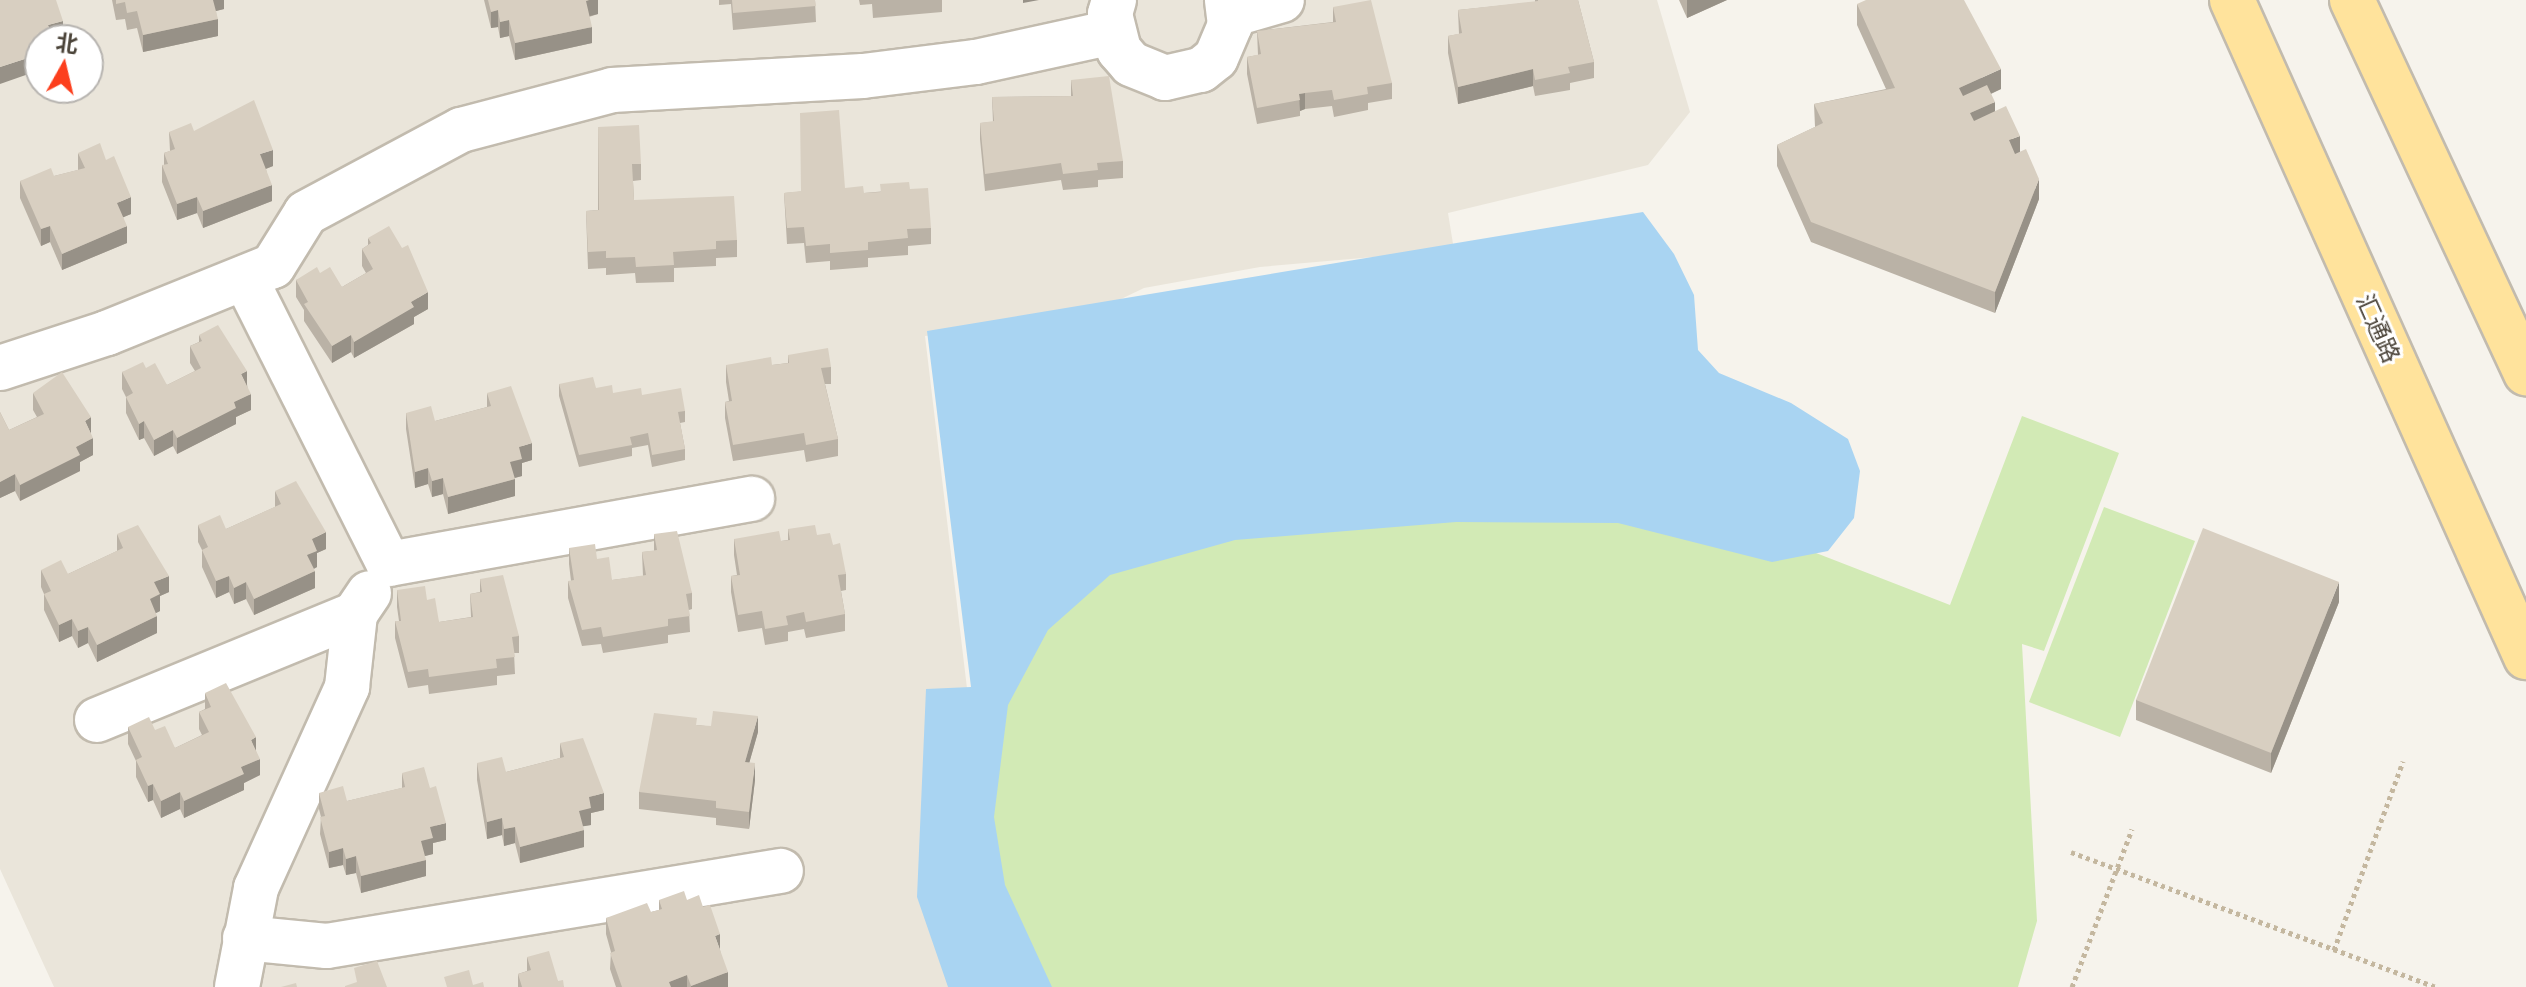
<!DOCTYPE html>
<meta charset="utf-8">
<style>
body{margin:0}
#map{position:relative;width:2526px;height:987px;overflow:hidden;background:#f6f3ec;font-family:"Open Sans","Noto Sans SC",sans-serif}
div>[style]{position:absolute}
.residential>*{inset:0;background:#eae5da}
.green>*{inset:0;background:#d2eab5}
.water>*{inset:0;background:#a9d4f2}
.path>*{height:5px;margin-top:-2.5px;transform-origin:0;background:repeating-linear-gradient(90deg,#c4b79f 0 4px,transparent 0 8px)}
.roads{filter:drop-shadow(2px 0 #c2bbae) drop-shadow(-2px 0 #c2bbae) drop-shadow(0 2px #c2bbae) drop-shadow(0 -2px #c2bbae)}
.minor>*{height:44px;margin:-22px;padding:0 22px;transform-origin:22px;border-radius:22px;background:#fff}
.major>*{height:44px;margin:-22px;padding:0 22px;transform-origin:22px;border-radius:22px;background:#ffe39c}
.wall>*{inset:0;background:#bab2a6}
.shaded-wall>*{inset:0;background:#979187}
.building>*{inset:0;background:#d8cfc1}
span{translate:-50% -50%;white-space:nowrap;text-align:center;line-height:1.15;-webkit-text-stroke:6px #fff;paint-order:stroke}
.street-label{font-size:24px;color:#4b4439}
.north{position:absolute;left:24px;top:24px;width:80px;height:80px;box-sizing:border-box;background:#fff;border:2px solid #b7b4b0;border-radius:50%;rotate:8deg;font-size:22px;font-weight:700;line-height:32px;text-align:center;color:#4b4439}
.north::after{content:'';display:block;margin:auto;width:28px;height:36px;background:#fc3f1d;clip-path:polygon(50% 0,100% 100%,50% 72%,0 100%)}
</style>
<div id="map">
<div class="residential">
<div style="clip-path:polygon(evenodd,0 0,1657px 0,1690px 112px,1648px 165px,1448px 213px,1454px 250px,1260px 267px,1144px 288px,1073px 322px,925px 336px,969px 705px,960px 987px,54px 987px,0 869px,0 0,40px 40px,88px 40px,88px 88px,40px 88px,40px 40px)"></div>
</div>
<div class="green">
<div style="clip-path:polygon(2022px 416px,2119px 453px,2044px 651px,2022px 644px,2037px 921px,2018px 987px,1005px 987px,982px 746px,1064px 591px,1163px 538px,1481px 498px,1731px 520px,1950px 605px)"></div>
<div style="clip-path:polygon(2104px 507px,2195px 541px,2120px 737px,2029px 702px)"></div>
</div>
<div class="water">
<div style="clip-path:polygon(1643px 212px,1674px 254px,1694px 295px,1698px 350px,1719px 373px,1791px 403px,1848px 439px,1860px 471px,1854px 518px,1828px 551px,1772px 562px,1618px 523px,1456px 522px,1235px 540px,1110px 575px,1048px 630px,1008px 705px,994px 817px,1005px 885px,1052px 987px,948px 987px,917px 897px,926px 689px,971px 687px,927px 331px)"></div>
</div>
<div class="path">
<div style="left:2071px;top:852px;width:388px;rotate:20.3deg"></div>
<div style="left:2334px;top:950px;width:201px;rotate:-69.9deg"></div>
<div style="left:2072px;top:987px;width:169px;rotate:-69.2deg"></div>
</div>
<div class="roads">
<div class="minor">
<div style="left:1114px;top:0;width:15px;rotate:106deg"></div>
<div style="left:1110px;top:14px;width:37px;rotate:76deg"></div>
<div style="left:1119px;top:50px;width:18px;rotate:49deg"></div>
<div style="left:1131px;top:64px;width:37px;rotate:22deg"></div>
<div style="left:1165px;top:78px;width:37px;rotate:-13deg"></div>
<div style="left:1201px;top:70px;width:19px;rotate:-39deg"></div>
<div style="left:1216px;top:58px;width:36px;rotate:-67deg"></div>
<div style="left:1230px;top:25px;width:25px;rotate:-97deg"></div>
<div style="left:1230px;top:15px;width:54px;rotate:-16.1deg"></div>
<div style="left:245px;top:278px;width:320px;rotate:63.3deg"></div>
<div style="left:389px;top:564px;width:369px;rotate:-10.2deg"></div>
<div style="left:0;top:368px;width:113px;rotate:-18.1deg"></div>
<div style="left:107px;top:333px;width:179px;rotate:-22deg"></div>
<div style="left:273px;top:266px;width:62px;rotate:-58.1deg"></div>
<div style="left:306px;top:213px;width:176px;rotate:-28.2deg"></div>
<div style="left:461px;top:130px;width:156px;rotate:-14.8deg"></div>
<div style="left:612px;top:90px;width:251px;rotate:-3.2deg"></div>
<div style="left:863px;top:76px;width:114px;rotate:-7.1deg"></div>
<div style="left:976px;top:62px;width:139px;rotate:-12.4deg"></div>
<div style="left:97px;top:720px;width:279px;rotate:-22.3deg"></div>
<div style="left:355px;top:614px;width:25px;rotate:-56deg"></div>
<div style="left:245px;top:938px;width:82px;rotate:5.6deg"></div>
<div style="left:327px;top:946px;width:460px;rotate:-9.4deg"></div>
<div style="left:237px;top:987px;width:101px;rotate:-79.1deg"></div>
<div style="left:256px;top:888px;width:221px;rotate:-65.6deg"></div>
<div style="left:347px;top:687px;width:73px;rotate:-83.7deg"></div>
</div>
<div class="major">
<div style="left:2232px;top:0;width:720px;rotate:65.89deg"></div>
<div style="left:2352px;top:0;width:412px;rotate:65deg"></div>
</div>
</div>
<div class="wall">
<div style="clip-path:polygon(112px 0,224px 0,224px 9px,216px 11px,218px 36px,143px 52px,137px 28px,127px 30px,125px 19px,116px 20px)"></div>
<div style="clip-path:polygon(484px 0,598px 0,598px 14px,589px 17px,592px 43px,515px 60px,509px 36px,500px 38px,498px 27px,491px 28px)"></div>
<div style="clip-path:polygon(719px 0,815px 0,816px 22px,733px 30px,731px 4px,719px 5px)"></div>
<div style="clip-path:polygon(859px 0,942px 0,942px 12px,873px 18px,872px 4px,860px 5px)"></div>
<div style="clip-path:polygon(1535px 0,1578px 0,1594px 62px,1594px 78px,1570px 83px,1570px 90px,1535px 96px,1533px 86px,1458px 104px,1448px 53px,1448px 36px,1459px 34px,1458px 10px,1535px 2px)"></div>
<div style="clip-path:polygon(1679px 0,1727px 0,1687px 18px)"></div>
<div style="clip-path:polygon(1857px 4px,2001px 89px,1991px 94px,1995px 112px,2020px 152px,2039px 199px,1995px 313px,1811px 242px,1777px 166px,1777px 145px,1815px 127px,1814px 104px,1886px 89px,1857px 25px)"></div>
<div style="clip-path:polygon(1333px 7px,1392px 83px,1392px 99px,1368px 103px,1368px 110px,1334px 117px,1332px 106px,1305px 109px,1300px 111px,1300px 116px,1257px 124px,1247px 74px,1247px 57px,1258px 55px,1257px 31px,1333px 22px)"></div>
<div style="clip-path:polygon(1071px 80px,1123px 161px,1123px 178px,1098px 180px,1098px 187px,1063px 190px,1061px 180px,985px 191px,980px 139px,980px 123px,993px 122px,992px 97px,1071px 96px)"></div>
<div style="clip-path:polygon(598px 127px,641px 164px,641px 180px,633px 181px,634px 200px,737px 240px,737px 257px,716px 258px,716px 266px,674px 268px,674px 282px,636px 283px,635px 273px,606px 275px,606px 268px,588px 269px,586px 211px,598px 210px)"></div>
<div style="clip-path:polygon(194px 131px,273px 166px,266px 169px,272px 201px,203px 228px,197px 213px,177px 220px,162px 182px,162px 165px,164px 165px,164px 153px,170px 151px,169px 132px)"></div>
<div style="clip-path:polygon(78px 153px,131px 214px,123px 217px,127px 243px,62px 270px,50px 242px,41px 246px,20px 198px,20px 181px,54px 176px,78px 170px)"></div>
<div style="clip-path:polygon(845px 188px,864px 193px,910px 189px,931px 228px,931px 244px,908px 246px,908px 255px,868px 258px,868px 267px,830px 270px,830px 261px,806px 263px,804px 243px,787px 244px,784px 193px)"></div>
<div style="clip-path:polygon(368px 238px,428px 309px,414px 317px,414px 324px,354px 358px,351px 352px,332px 363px,304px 321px,304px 310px,296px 297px,296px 280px,320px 273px,342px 287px,366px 273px,362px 266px,362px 249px,368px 245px)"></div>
<div style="clip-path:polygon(199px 335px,247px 384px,251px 410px,236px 417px,236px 424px,177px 454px,173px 446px,154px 456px,144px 438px,139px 440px,126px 413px,126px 397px,122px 389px,122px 372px,146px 368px,167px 385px,195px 371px,190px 363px,190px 346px,199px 342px)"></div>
<div style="clip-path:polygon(788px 355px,831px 367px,831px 384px,825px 384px,838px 439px,838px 456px,806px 462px,804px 450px,733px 461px,725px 418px,725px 402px,729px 401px,726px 382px,726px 365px,772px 365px,788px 363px)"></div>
<div style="clip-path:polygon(559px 384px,596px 388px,613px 393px,642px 395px,685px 411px,685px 422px,680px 423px,685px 449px,685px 460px,652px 467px,648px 445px,632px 448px,632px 456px,579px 467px,559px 396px)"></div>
<div style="clip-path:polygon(33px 393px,91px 434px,93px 455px,80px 462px,80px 471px,20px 501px,15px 491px,0 498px,0 412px,9px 430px,37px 417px,33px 410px)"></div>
<div style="clip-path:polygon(487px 393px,532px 460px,522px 463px,522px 476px,515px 478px,515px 496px,448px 514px,443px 494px,432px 497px,428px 484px,415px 488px,406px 429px,406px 413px,435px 421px,487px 407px)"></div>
<div style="clip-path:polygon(275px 491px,326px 549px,317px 553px,317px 567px,314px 569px,315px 588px,254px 615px,246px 599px,234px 604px,229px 592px,216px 598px,202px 567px,202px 550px,198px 542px,198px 525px,226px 529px,275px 507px)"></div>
<div style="clip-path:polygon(788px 529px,817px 535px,833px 545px,846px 574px,846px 590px,841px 591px,845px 614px,845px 631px,806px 638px,804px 629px,788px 632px,788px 641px,765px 645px,762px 628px,738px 632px,731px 592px,731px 576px,737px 575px,734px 555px,734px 539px,781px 541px,788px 540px)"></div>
<div style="clip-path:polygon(117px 534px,169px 592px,160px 596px,160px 611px,156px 613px,157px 633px,97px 662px,88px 643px,78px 648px,72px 636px,59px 642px,44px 610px,44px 594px,41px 587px,41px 570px,68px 574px,117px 551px)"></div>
<div style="clip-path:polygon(654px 534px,692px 593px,692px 609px,689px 610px,690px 632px,668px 635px,668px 643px,603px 653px,601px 644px,582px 646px,568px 598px,568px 581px,571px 581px,569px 564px,569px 548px,597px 559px,612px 580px,643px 576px,642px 552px,654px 551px)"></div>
<div style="clip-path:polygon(480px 579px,519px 636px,519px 653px,514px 653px,515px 674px,497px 676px,497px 685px,429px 694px,428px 685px,408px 688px,395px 638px,395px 621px,399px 621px,397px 607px,397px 590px,427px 600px,439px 622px,471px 617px,470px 594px,480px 592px)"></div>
<div style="clip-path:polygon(2339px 602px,2271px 773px,2136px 720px,2136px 700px)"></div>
<div style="clip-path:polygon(205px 693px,256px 751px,260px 775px,244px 783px,244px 790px,184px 818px,180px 809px,161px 818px,153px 800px,148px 802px,136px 777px,136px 761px,128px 744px,128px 727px,155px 730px,175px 748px,202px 735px,199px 729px,199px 712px,205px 709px)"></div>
<div style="clip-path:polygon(697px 725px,758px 732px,749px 763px,755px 780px,749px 829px,716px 825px,716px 818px,639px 809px,639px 792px)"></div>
<div style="clip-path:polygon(560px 743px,604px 810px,591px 813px,591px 825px,583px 826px,584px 847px,520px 863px,515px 843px,504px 846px,502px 835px,487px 839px,477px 780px,477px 763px,506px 772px,560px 758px)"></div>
<div style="clip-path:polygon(402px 773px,446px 840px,433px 843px,433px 854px,425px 856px,426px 876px,361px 893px,356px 873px,346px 875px,343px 865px,329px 868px,320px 834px,321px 817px,319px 809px,319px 793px,347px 801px,402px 788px)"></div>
<div style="clip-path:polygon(659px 900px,687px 900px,720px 950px,728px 987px,616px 987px,610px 969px,611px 952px,606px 934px,606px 918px,651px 912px,659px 910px)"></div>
<div style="clip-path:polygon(527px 957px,558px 981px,564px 987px,518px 987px,518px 974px,527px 971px)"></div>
</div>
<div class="shaded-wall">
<div style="clip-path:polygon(212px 0,224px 0,224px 9px,212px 12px)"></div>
<div style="clip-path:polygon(589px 0,598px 0,598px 14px,586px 17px,586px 1px)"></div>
<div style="clip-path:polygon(1023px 0,1039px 0,1023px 3px)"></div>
<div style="clip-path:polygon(1687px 0,1727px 0,1687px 18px)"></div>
<div style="clip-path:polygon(498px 10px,498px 27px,491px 28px,491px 12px)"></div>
<div style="clip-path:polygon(218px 19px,218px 36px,143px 52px,143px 35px)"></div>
<div style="clip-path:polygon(509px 20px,509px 36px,500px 38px,500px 22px)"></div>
<div style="clip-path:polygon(63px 21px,63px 37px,53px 40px,48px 25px)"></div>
<div style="clip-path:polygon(592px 27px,592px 43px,515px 60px,515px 43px)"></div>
<div style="clip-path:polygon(40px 54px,40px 70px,0 84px,0 67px)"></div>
<div style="clip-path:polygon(1533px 69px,1533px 86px,1458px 104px,1458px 87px)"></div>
<div style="clip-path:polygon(2001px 69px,2001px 89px,1959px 108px,1959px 88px)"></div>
<div style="clip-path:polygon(1305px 93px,1305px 109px,1300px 111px,1299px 94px)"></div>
<div style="clip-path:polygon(1995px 102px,1995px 123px,1970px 134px,1970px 113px)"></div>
<div style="clip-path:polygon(2020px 136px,2020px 157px,2009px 161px,2009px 140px)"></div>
<div style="clip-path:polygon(273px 150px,273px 166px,260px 171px,260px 154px)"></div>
<div style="clip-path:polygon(2039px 179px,2039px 199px,1995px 313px,1995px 292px)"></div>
<div style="clip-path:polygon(272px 185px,272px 201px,203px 228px,203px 211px)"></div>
<div style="clip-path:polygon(131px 197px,131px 214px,117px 220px,117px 203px)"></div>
<div style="clip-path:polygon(197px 197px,197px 213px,177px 220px,177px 204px)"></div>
<div style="clip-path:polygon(50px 226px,50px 242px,41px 246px,41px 229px)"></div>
<div style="clip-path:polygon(127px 226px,127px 243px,62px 270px,62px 254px)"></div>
<div style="clip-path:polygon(428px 292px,428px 309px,414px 317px,414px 324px,354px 358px,354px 342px,411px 302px)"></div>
<div style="clip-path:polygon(351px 335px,351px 352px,332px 363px,332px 346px)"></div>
<div style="clip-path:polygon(247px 371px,247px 387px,241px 374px)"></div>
<div style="clip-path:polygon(251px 394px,251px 410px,236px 417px,236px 424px,177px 454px,177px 438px,234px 402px)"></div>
<div style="clip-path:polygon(91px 417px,91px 434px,85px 421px)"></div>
<div style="clip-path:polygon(144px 421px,144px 438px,139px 440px,139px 424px)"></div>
<div style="clip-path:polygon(173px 430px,173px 446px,154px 456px,154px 440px)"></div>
<div style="clip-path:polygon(93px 438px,93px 455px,80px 462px,80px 471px,20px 501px,20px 485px,76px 447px)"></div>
<div style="clip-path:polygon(532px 443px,532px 460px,522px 463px,522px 476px,510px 479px,510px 462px,519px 447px)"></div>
<div style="clip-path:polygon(428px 468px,428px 484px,415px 488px,415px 472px)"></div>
<div style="clip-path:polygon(15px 474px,15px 491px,0 498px,0 482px)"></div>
<div style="clip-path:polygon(443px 478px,443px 494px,432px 497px,432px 481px)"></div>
<div style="clip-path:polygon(515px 479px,515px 496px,448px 514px,448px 497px)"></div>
<div style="clip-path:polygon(326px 532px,326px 549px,317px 553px,317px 567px,307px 572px,307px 555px,312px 539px)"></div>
<div style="clip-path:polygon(315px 571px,315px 588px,254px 615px,254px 599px)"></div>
<div style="clip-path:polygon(169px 576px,169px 592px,160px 596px,160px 611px,150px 616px,150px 599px,154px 582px)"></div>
<div style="clip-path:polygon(229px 576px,229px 592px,216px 598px,216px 581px)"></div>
<div style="clip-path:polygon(246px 582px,246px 599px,234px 604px,234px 588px)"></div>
<div style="clip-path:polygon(2339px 582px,2339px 602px,2271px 773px,2271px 753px)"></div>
<div style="clip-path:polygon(157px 616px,157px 633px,97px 662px,97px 645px)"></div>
<div style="clip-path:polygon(72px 619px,72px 636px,59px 642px,59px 625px)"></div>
<div style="clip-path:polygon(88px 627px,88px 643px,78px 648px,78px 631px)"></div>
<div style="clip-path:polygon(758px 716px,758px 732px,745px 778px,745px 762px)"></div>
<div style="clip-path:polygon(256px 737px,256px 754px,251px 740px)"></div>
<div style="clip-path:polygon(260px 759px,260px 775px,244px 783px,244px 790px,184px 818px,184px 801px,241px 767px)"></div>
<div style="clip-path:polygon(755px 763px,755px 780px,749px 829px,749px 812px)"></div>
<div style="clip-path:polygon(153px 784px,153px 800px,148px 802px,148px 786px)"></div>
<div style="clip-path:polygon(180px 792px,180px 809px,161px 818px,161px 801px)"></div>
<div style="clip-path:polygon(604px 793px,604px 810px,591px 813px,591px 825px,579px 827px,579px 811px,589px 797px)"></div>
<div style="clip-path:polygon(502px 818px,502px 835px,487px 839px,487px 822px)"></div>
<div style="clip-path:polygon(446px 823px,446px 840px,433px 843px,433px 854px,421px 857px,421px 841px,430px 827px)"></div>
<div style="clip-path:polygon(515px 827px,515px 843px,504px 846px,504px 829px)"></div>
<div style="clip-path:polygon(584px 830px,584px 847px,520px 863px,520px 847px)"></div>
<div style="clip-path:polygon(343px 848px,343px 865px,329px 868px,329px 852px)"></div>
<div style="clip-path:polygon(356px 856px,356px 873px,346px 875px,346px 859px)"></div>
<div style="clip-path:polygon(426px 860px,426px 876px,361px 893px,361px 876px)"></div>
<div style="clip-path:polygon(720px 934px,720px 950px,715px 936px)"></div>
<div style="clip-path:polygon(728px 972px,728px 987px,691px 987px,691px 986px)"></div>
<div style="clip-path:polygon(687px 975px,687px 987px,669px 987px,669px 982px)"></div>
</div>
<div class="building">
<div style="clip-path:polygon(0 0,56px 0,63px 21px,48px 25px,53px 40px,40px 40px,40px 54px,0 67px)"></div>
<div style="clip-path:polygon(116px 0,213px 0,218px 19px,143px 35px,137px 11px,127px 13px,125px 2px,116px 4px)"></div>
<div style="clip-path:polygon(488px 0,589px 0,586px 1px,592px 27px,515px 43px,509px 20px,500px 22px,498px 10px,491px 12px)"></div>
<div style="clip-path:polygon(732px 0,815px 0,816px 6px,733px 13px)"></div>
<div style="clip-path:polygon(1371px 0,1392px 83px,1367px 87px,1368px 94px,1334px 100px,1332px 90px,1305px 93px,1299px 94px,1300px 100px,1257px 108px,1247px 57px,1261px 54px,1257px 31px,1336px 22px,1333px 7px)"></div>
<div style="clip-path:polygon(1538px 0,1578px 0,1594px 62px,1568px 67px,1570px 73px,1535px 80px,1533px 69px,1458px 87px,1448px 36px,1462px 33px,1458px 10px,1538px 1px)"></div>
<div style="clip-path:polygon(1866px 0,1964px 0,2001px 69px,1959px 88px,1963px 96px,1987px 85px,1995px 102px,1970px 113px,1974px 121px,2006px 106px,2020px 136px,2009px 140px,2015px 154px,2026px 149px,2039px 179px,1995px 292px,1811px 222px,1777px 145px,1823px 123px,1814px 104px,1895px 88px,1857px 4px)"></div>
<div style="clip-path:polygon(1109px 76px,1123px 161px,1097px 163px,1098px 170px,1063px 174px,1061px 163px,985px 174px,980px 123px,994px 121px,992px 97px,1073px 96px,1071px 80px)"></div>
<div style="clip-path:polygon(254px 100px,273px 150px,260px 154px,272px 185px,203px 211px,197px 197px,177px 204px,162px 165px,168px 164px,164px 153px,175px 149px,169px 132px,191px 123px,194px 131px)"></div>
<div style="clip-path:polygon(839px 110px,845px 188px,863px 186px,864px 193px,881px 192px,880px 184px,909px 182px,910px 189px,928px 188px,931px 228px,907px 229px,908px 238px,868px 242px,868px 250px,830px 253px,830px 244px,806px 246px,804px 227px,787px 228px,784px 193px,801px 191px,800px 113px)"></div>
<div style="clip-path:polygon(639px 125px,641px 164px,632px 164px,634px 200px,734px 196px,737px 240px,716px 241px,716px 249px,673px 252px,674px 265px,636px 267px,635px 257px,606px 258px,606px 251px,588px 252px,586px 211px,599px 210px,598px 127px)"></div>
<div style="clip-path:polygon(100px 143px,106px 160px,114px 156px,131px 197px,117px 203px,127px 226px,62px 254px,50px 226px,41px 229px,20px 181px,51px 168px,54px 176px,85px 168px,78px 153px)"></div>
<div style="clip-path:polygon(389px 226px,402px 248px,408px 245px,428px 292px,411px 302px,414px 307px,354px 342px,351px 335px,332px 346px,304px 304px,308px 302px,296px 280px,317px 267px,320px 273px,330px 267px,342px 287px,373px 269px,362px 249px,371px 243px,368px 238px)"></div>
<div style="clip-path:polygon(218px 325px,247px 371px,241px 374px,251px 394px,234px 402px,236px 408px,177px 438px,173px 430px,154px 440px,144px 421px,139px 424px,126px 397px,133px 393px,122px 372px,143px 362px,146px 368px,155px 363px,167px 385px,201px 368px,190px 346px,202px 341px,199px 335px)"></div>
<div style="clip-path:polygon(828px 348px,831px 367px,821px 368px,838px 439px,806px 445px,804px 433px,733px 445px,725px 402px,732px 401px,726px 365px,771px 357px,772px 365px,789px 363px,788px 355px)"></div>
<div style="clip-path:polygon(62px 372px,91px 417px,85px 421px,93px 438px,76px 447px,80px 455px,20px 485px,15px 474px,0 482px,0 412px,9px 430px,44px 414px,33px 393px)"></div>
<div style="clip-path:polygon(593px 377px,596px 388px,612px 385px,613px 393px,641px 388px,642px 395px,681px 388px,685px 411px,678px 412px,685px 449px,652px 455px,648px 433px,630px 437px,632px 445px,579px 455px,559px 384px)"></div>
<div style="clip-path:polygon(511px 386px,532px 443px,519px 447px,522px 459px,510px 462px,515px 479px,448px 497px,443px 478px,432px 481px,428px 468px,415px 472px,406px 413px,431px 406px,435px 421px,491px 406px,487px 393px)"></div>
<div style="clip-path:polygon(296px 481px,326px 532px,312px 539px,317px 551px,307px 555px,315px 571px,254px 599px,246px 582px,234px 588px,229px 576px,216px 581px,202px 550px,208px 547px,198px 525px,220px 515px,226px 529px,281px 504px,275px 491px)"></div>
<div style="clip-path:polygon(138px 525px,169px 576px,154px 582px,160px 594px,150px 599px,157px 616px,97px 645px,88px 627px,78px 631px,72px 619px,59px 625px,44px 594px,51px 591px,41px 570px,61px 560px,68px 574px,123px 548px,117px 534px)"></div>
<div style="clip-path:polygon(815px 525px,817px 535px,830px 533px,833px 545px,840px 543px,846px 574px,838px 575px,845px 614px,806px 622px,804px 612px,786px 616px,788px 625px,765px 629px,762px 611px,738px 615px,731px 576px,740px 575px,734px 539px,779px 531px,781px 541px,790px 540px,788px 529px)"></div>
<div style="clip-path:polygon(2203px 528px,2339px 582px,2271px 753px,2136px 700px)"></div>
<div style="clip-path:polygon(677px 531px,692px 593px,686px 594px,690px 616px,668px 619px,668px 626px,603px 637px,601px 627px,582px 630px,568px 581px,574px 580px,569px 548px,595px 544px,597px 559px,609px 557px,612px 580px,646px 575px,642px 552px,657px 550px,654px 534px)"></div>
<div style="clip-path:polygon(503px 575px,519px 636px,512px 637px,515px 657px,496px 659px,497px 668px,429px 677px,428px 669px,408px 672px,395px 621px,401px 621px,397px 590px,425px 586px,427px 600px,435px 598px,439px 622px,473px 617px,470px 594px,482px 592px,480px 579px)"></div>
<div style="clip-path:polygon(226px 683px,256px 737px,251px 740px,260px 759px,241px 767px,244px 774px,184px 801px,180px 792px,161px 801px,153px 784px,148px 786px,136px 760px,142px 757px,128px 727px,149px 717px,155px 730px,165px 726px,175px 748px,209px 732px,199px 712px,211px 707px,205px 693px)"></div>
<div style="clip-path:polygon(713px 711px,758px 716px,745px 762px,755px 763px,749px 812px,716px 808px,716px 801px,639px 792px,654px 713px,697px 718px,696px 725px,711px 726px)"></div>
<div style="clip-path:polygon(583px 738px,604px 793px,589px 797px,591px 808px,579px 811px,584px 830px,520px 847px,515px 827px,504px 829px,502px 818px,487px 822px,477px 763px,502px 757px,506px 772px,564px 757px,560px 743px)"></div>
<div style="clip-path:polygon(424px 767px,430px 788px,436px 786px,446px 823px,430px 827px,433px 838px,421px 841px,426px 860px,361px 876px,356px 856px,346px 859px,343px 848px,329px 852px,320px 817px,325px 816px,319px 793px,343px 786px,347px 801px,405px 787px,402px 773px)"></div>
<div style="clip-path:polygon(684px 891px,687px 900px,699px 895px,703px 907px,710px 905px,720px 934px,715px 936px,728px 972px,691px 986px,687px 975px,669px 982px,671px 987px,622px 987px,610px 953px,615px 951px,606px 918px,647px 903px,651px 912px,662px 909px,659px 900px)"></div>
<div style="clip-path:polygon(549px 951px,558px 981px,563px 980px,564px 987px,522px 987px,518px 974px,531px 970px,527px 957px)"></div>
<div style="clip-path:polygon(377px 961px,387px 987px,345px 987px,345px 986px,357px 982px,354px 968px)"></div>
<div style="clip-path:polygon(469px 970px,473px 985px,483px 982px,484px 987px,447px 987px,444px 977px)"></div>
<div style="clip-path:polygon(296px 983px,297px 987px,281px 987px)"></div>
</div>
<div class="street-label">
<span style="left:2379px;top:328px;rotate:66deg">汇通路</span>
</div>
<div class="north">北</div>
</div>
